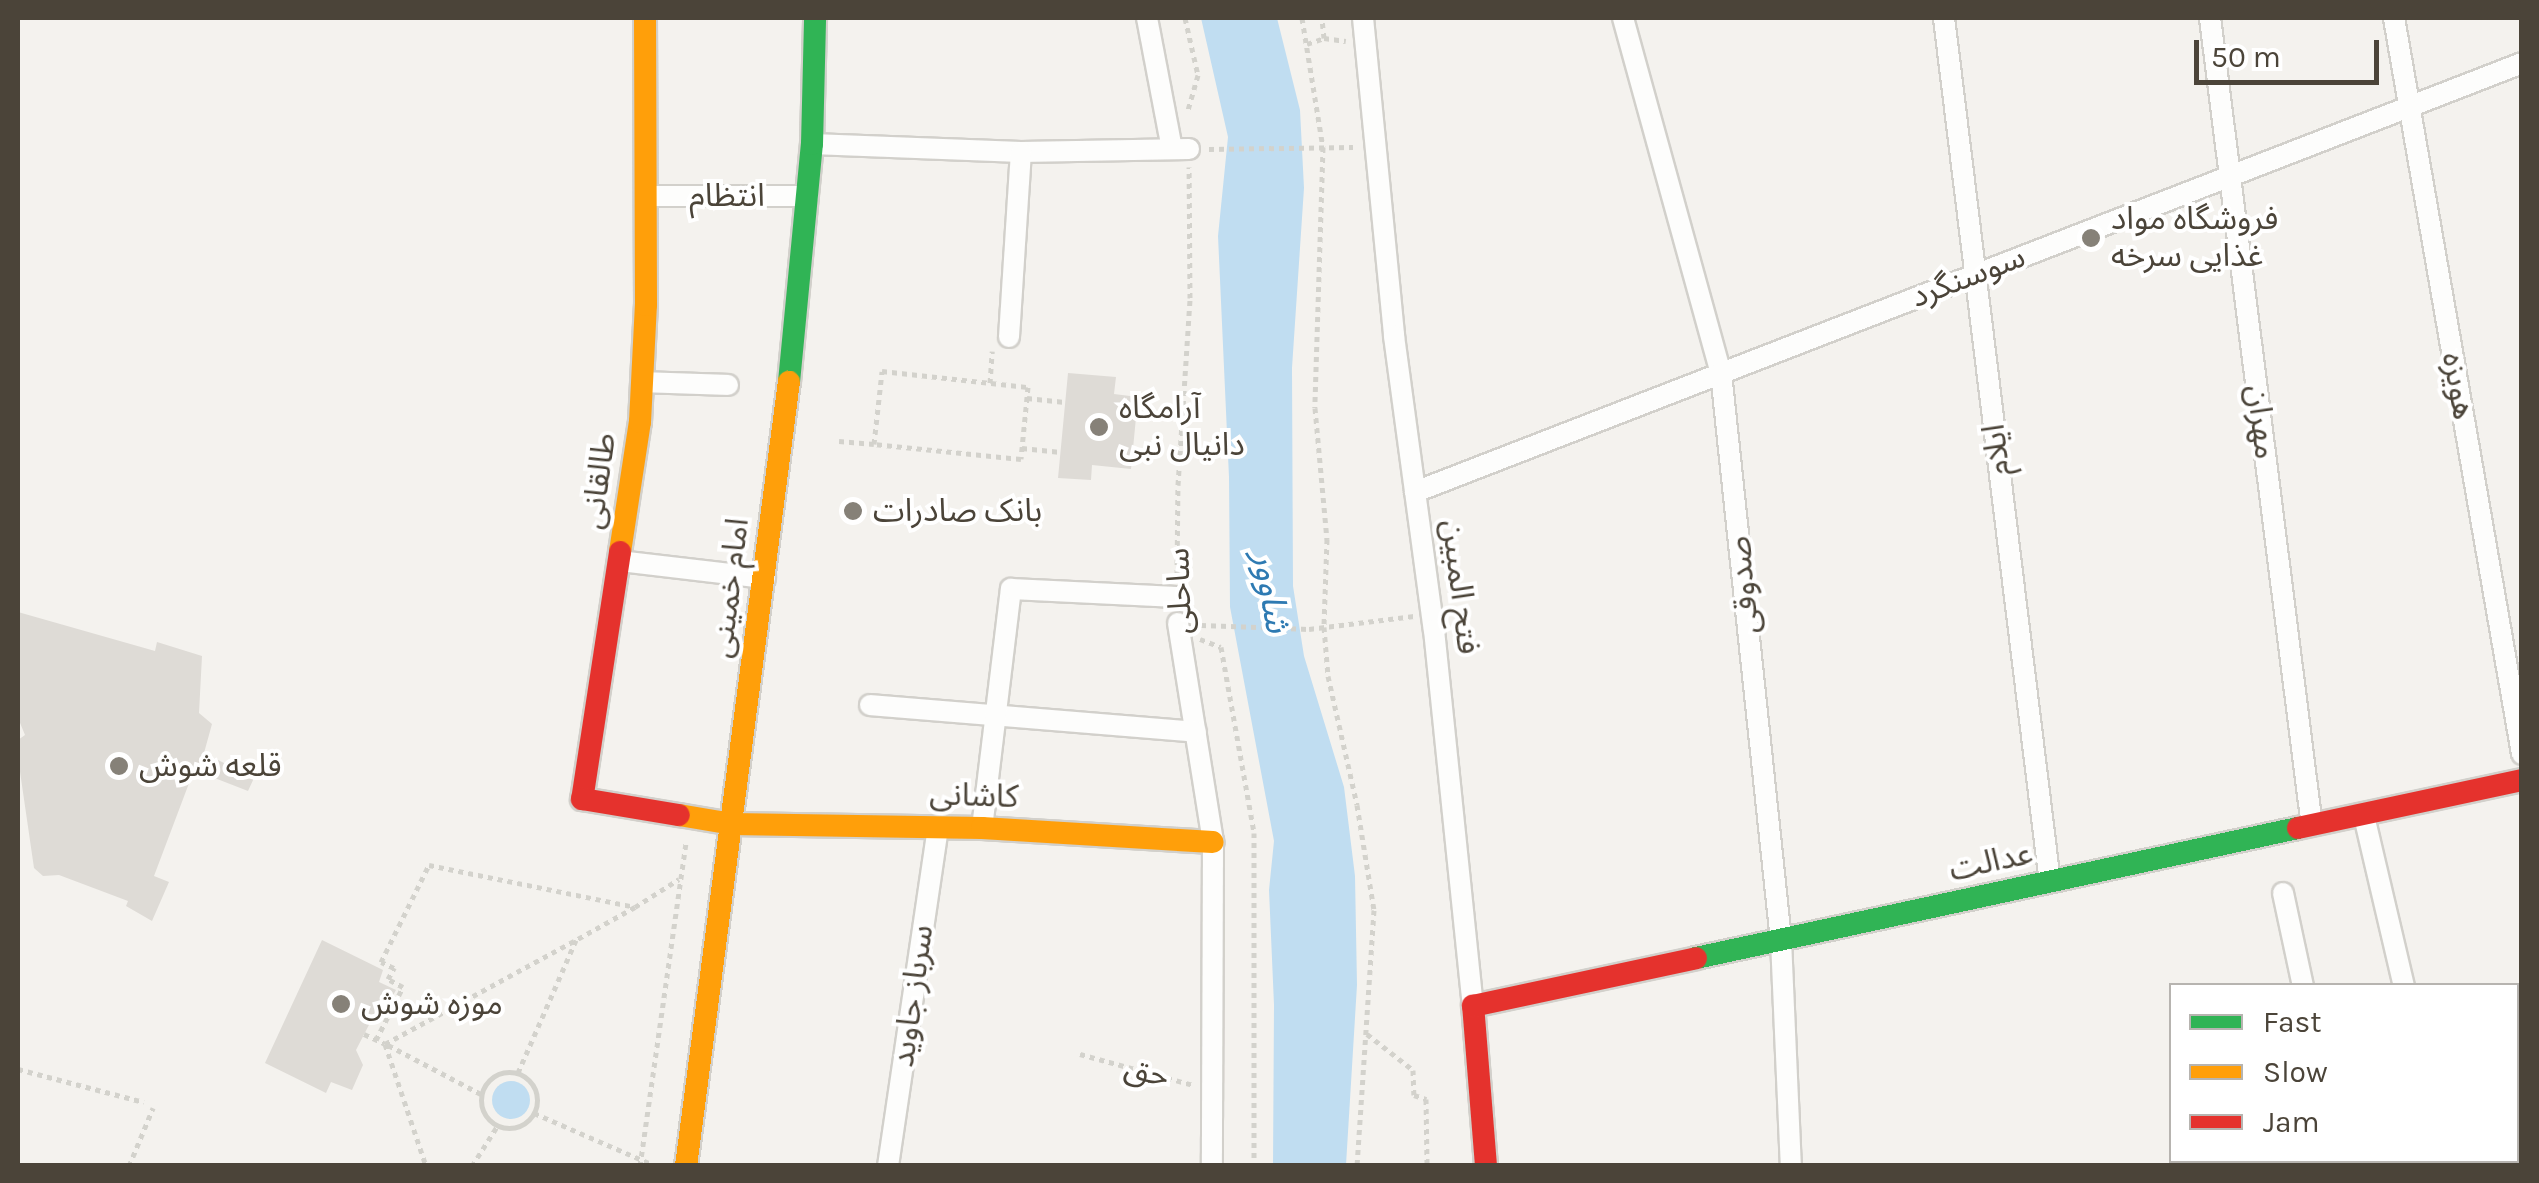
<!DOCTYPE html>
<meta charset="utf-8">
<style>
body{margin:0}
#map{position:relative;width:2539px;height:1183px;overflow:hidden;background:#f4f2ee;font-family:Karla,"Noto Sans Arabic",sans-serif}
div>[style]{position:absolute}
.water>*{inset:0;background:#c0ddf1}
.round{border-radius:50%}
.building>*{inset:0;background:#dedbd6}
.path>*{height:5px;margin-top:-2.5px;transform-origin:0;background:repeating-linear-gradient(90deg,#d3d2cc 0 5px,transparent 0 10px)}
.path>.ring{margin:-2.5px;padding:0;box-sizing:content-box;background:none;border:5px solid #d3d2cc;border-radius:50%}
.roads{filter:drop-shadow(2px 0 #d2d0cb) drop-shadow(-2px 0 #d2d0cb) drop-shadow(0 2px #d2d0cb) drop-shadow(0 -2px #d2d0cb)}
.street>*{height:20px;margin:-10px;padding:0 10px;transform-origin:10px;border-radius:10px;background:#fdfdfc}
.fast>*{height:22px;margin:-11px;padding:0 11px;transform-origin:11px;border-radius:11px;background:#30b455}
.slow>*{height:22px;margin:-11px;padding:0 11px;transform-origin:11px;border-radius:11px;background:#ff9f0a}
.jam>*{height:22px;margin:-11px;padding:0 11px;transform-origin:11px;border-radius:11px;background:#e5322d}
.dots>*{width:28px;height:28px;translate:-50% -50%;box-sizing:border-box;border:5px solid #fff;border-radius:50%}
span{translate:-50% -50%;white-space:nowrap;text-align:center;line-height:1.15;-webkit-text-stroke:8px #fff;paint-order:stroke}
.street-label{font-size:32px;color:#4b4439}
.poi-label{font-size:32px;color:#4b4439}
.left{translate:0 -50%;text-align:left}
.water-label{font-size:35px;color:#2e7ab2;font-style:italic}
.frame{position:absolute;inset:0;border:20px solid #4b4439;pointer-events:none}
.legend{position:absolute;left:2169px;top:983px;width:350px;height:180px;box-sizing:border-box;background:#fff;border:2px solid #b7b4b0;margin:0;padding:12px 18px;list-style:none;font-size:30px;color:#4b4439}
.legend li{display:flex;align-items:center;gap:20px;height:50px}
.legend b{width:50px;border:2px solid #b7b4b0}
.scale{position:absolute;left:2194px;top:40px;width:185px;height:45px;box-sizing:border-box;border:5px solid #4b4439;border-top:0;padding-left:12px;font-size:30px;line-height:35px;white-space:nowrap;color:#4b4439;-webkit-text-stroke:8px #fff;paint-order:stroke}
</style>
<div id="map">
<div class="water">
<div style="clip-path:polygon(1201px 18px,1277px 18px,1300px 110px,1304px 188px,1292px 368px,1293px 586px,1304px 656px,1344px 787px,1355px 876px,1357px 985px,1346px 1165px,1273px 1165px,1274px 1005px,1269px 890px,1274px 841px,1230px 607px,1229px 477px,1218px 236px,1228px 137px)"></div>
<div class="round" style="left:492px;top:1081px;width:38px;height:38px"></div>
</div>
<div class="building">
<div style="clip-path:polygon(1068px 373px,1116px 377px,1114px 394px,1138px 397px,1131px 469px,1092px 465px,1091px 480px,1058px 478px)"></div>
<div style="clip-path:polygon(18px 612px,155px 651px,157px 642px,202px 656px,199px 713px,212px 724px,204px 753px,254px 778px,248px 791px,194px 770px,154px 876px,169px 882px,152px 921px,126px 906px,128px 901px,59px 875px,43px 876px,34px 868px,18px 758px,18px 740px,25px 735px,18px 718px)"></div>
<div style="clip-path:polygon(322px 940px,383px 970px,379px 982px,396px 990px,381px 1017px,372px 1019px,356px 1050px,363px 1065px,352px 1090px,331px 1082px,326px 1093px,265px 1063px)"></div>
</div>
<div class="path">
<div style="left:1185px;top:18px;width:58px;rotate:77.2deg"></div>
<div style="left:1198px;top:75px;width:37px;rotate:106deg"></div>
<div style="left:1302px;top:18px;width:131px;rotate:80.8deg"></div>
<div style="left:1323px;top:147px;width:261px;rotate:91.8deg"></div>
<div style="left:1315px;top:408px;width:132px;rotate:84.8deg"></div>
<div style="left:1327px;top:539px;width:88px;rotate:92deg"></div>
<div style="left:1324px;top:627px;width:49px;rotate:85.3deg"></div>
<div style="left:1328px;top:676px;width:132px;rotate:77.3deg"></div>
<div style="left:1357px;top:805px;width:106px;rotate:80.8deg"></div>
<div style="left:1374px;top:910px;width:257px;rotate:93.8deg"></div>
<div style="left:1324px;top:38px;width:22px;rotate:8deg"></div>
<div style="left:1307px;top:44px;width:18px;rotate:-19deg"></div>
<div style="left:1324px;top:38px;width:20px;rotate:-96deg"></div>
<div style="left:1209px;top:149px;width:144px;rotate:-0.8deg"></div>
<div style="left:882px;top:371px;width:147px;rotate:6.3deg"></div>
<div style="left:1028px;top:387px;width:72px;rotate:95.6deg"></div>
<div style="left:1021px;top:459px;width:148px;rotate:-174.2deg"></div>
<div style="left:874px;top:444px;width:73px;rotate:-83.7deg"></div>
<div style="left:990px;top:383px;width:32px;rotate:-86deg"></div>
<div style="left:1027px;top:398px;width:38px;rotate:6deg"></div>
<div style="left:839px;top:441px;width:35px;rotate:5deg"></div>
<div style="left:1022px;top:448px;width:39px;rotate:6deg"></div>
<div style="left:1177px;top:575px;width:90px;rotate:-89.4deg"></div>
<div style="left:1178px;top:485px;width:187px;rotate:-86.3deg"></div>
<div style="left:1190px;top:298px;width:131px;rotate:-90.4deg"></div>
<div style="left:1201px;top:625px;width:108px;rotate:2.1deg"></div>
<div style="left:1309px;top:629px;width:106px;rotate:-7.1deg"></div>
<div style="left:1200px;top:639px;width:22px;rotate:21deg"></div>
<div style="left:1221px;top:647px;width:189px;rotate:79.9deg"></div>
<div style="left:1254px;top:833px;width:333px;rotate:90deg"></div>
<div style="left:635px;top:907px;width:52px;rotate:-32.5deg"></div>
<div style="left:364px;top:1034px;width:23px;rotate:25deg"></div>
<div style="left:385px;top:1044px;width:129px;rotate:71.4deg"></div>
<div style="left:1367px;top:1034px;width:58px;rotate:38deg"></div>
<div style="left:1413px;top:1070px;width:25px;rotate:88deg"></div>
<div style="left:1414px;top:1095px;width:13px;rotate:18deg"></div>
<div style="left:1426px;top:1099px;width:67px;rotate:89.1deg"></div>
<div style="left:376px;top:1040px;width:59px;rotate:-63deg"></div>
<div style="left:403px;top:987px;width:17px;rotate:-152deg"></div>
<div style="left:388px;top:979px;width:13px;rotate:-61deg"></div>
<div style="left:394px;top:968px;width:14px;rotate:-155deg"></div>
<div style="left:381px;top:962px;width:108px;rotate:-63.7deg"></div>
<div style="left:429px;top:865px;width:210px;rotate:11.5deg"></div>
<div style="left:635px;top:907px;width:68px;rotate:150.8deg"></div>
<div style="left:385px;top:1044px;width:217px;rotate:-28.6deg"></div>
<div style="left:576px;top:940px;width:145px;rotate:113.6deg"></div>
<div style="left:388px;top:1045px;width:105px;rotate:27.8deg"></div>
<div style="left:1080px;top:1054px;width:117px;rotate:15.3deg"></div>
<div style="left:18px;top:1069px;width:130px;rotate:14.7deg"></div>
<div class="ring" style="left:481px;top:1072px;width:51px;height:51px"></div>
<div style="left:534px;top:1113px;width:133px;rotate:23.5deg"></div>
<div style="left:129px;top:1166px;width:63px;rotate:-67.5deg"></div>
<div style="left:472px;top:1166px;width:49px;rotate:-57.6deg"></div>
<div style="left:640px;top:1166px;width:327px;rotate:-81.9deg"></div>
</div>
<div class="roads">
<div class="street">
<div style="left:1147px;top:18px;width:133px;rotate:79.2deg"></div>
<div style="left:1363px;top:18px;width:320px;rotate:84.4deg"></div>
<div style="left:1394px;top:336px;width:297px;rotate:82.3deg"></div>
<div style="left:1434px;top:630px;width:378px;rotate:84.1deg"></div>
<div style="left:1623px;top:18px;width:368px;rotate:74.6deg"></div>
<div style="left:1721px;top:373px;width:570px;rotate:83.96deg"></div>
<div style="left:1781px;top:940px;width:226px;rotate:87.5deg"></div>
<div style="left:1944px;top:18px;width:871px;rotate:83.01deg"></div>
<div style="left:2210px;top:18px;width:814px;rotate:82.81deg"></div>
<div style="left:2394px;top:18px;width:747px;rotate:80.13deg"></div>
<div style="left:812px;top:144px;width:209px;rotate:2.2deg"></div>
<div style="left:1021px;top:152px;width:168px;rotate:-1deg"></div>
<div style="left:646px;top:196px;width:162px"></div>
<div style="left:1009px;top:337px;width:185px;rotate:-86.3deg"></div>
<div style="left:642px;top:382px;width:86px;rotate:2deg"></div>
<div style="left:1415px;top:492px;width:1187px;rotate:-21.18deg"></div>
<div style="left:620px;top:561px;width:146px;rotate:6.7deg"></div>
<div style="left:1178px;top:623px;width:222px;rotate:80.9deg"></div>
<div style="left:1213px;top:842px;width:324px;rotate:90.2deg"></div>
<div style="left:870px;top:705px;width:327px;rotate:4.7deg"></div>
<div style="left:2364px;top:816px;width:175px;rotate:76.8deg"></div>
<div style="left:982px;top:828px;width:241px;rotate:-83.1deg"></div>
<div style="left:1011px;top:589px;width:166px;rotate:2.8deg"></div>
<div style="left:2283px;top:893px;width:95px;rotate:77.9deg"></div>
<div style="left:2341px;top:1160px;width:6px;rotate:81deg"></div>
<div style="left:888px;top:1166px;width:343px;rotate:-81.6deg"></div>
<div style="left:2434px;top:1166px;width:6px;rotate:-72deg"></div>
</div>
<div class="fast">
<div style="left:789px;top:382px;width:239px;rotate:-84.5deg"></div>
<div style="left:812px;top:144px;width:126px;rotate:-88.6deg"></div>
<div style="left:1696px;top:958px;width:616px;rotate:-12.19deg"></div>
</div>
<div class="slow">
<div style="left:620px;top:552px;width:132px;rotate:-81.3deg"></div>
<div style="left:640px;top:422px;width:117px;rotate:-87.1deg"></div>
<div style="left:646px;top:305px;width:287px;rotate:-90.2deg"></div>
<div style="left:679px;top:815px;width:54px;rotate:9.6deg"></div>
<div style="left:732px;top:824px;width:250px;rotate:0.9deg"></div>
<div style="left:982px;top:828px;width:231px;rotate:3.5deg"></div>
<div style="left:686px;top:1166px;width:791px;rotate:-82.52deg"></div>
</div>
<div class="jam">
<div style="left:620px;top:552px;width:250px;rotate:98.7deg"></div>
<div style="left:582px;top:799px;width:98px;rotate:9.4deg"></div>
<div style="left:2298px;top:828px;width:229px;rotate:-12.1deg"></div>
<div style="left:1486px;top:1166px;width:161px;rotate:-94.6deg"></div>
<div style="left:1473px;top:1006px;width:228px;rotate:-12.1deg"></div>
</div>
</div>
<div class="dots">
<div style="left:2091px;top:238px;background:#868178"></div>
<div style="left:1099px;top:427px;background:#868178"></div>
<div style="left:853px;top:511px;background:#868178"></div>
<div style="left:119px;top:766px;background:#868178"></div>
<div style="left:341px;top:1004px;background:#868178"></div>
</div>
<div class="street-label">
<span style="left:727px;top:196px">انتظام</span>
<span style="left:1968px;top:277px;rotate:-21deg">سوسنگرد</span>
<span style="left:2458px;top:386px;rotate:80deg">هویزه</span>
<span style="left:2261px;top:422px;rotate:83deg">مهران</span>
<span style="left:1997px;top:450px;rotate:-97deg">ایلام</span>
<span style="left:599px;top:481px;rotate:-82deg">طالقانی</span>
<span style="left:1744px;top:585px;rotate:-96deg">صدوقی</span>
<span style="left:1460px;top:587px;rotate:83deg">فتح المبین</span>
<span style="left:730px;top:588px;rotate:-83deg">امام خمینی</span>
<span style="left:1180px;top:591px;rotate:-92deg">ساحلی</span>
<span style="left:974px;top:796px;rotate:2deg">کاشانی</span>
<span style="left:1991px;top:862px;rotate:-12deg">عدالت</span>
<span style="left:913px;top:996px;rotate:-82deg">سرباز جاوید</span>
<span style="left:1147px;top:1072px;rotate:15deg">حق</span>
</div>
<div class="poi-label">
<span class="left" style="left:2111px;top:238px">فروشگاه مواد<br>غذایی سرخه</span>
<span class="left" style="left:1119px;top:427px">آرامگاه<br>دانیال نبی</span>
<span class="left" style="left:873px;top:511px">بانک صادرات</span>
<span class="left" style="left:139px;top:766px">قلعه شوش</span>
<span class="left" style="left:361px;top:1004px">موزه شوش</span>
</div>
<div class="water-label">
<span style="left:1271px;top:592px;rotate:80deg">شاوور</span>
</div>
<div class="frame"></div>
<ul class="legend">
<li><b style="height:12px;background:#30b455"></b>Fast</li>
<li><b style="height:12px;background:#ff9f0a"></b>Slow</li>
<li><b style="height:12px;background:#e5322d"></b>Jam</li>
</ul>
<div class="scale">50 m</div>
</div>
